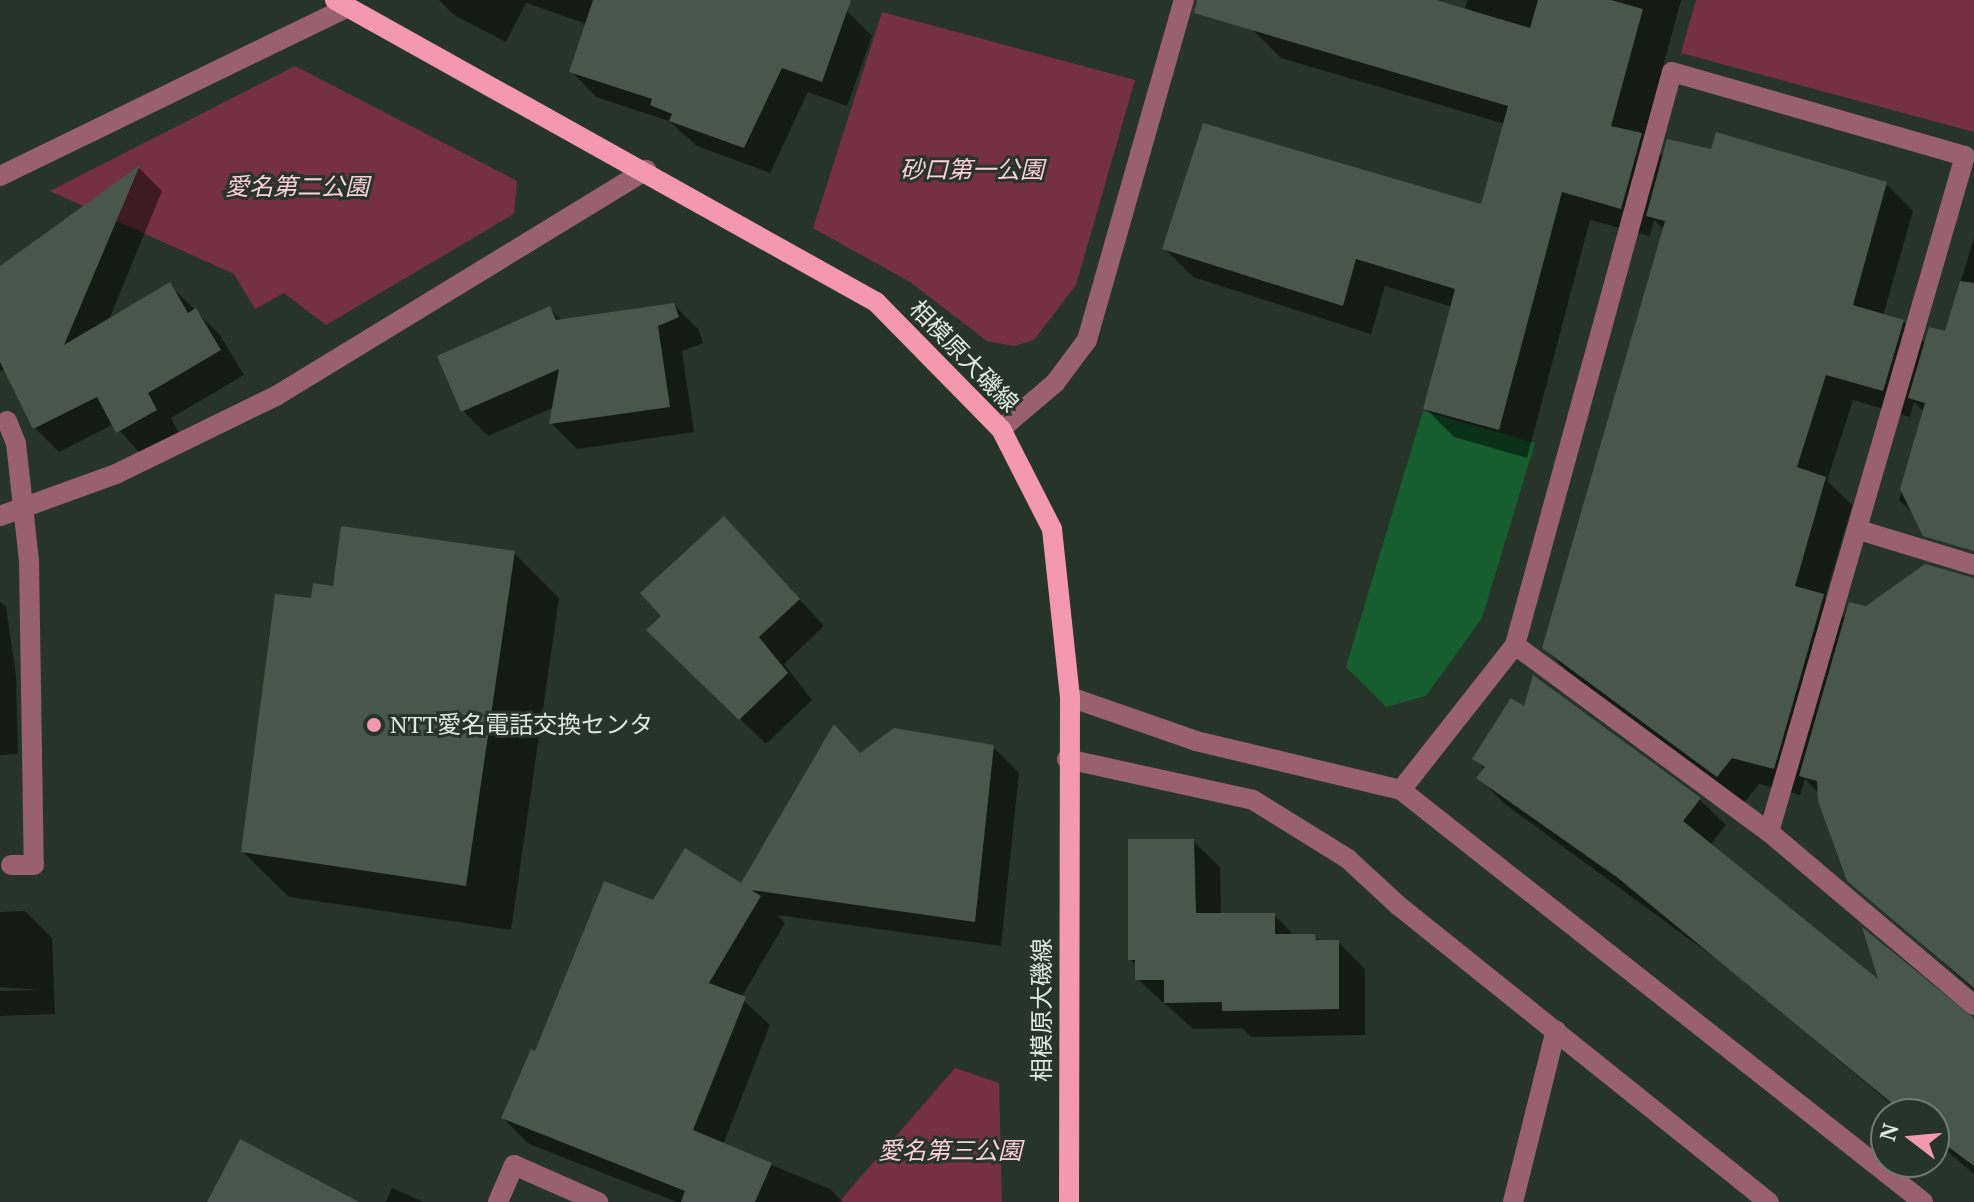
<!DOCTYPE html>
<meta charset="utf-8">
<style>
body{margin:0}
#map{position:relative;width:1974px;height:1202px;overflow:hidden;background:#263429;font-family:"PT Serif","Noto Sans JP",serif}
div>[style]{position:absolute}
.green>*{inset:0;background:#753143}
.water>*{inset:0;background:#165e2e}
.shadow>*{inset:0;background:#0007}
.building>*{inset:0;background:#49574b}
.minor>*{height:20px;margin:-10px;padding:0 10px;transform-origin:10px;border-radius:10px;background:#99616d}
.major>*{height:20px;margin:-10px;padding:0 10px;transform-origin:10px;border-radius:10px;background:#f498ad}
.dots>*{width:22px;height:22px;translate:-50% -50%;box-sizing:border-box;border:4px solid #263429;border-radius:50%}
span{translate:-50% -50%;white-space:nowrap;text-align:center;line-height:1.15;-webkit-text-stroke:6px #263429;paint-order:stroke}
.park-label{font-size:24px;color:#fcced7;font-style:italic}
.street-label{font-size:24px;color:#dee7e0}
.poi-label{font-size:24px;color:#dee7e0}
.left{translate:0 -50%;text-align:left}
.north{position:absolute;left:1870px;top:1098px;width:80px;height:80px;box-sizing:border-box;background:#263429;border:2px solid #707c72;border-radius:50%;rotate:286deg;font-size:22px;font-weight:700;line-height:32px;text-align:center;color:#dee7e0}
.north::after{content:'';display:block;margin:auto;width:28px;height:36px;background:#f29aad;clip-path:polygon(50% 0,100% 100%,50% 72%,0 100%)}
</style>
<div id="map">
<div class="green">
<div style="clip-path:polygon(1696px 0,1974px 0,1974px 132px,1681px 53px)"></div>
<div style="clip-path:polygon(882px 12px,1135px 80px,1076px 285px,1034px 340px,1014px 346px,987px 341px,910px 282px,813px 228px)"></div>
<div style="clip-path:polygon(295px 66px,517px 181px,514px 214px,326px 325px,284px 293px,255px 309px,234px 274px,50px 191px)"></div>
<div style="clip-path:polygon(955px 1068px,999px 1083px,1002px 1202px,839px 1202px)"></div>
</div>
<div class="water">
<div style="clip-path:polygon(1423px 411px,1535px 443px,1482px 618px,1426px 696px,1386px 707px,1346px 667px)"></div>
</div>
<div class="shadow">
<div style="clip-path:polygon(439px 0,817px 0,847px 11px,872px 36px,847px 106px,808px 92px,770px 173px,697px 146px,669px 121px,596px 97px,571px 71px,587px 24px,526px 3px,506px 42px,454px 15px)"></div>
<div style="clip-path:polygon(1261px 0,1429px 0,1464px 10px,1468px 0,1681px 0,1644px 138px,1664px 158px,1886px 184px,1913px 211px,1883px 316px,1903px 321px,1926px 344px,1945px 333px,1974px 238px,1974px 542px,1926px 527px,1899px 500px,1924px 412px,1914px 402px,1910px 417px,1853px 400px,1827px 481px,1852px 505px,1825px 598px,1846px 619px,1974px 579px,1974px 990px,1849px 880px,1820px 794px,1805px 779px,1800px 795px,1759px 784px,1744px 803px,1571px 675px,1544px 648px,1664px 230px,1654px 220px,1650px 236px,1590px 220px,1527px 458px,1454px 437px,1425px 408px,1452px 307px,1385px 286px,1371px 334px,1193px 277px,1164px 248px,1482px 206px,1505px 124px,1281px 58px,1252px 29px)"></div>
<div style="clip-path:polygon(139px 168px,162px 191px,108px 322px,170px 285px,220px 335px,244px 375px,171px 418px,180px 435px,142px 456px,114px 424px,59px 452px,35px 428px,5px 368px,0 372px,0 269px)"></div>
<div style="clip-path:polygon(674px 305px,699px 330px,703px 343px,682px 351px,694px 432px,577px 449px,552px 424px,555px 407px,488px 436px,463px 411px,549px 308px,562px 321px)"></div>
<div style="clip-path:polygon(749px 544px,824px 626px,784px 664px,812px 700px,766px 744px,649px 630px)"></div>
<div style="clip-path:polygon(514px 553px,559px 598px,511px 930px,289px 897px,243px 852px,313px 601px,334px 588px)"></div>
<div style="clip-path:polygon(0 602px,6px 607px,16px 676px,18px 754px,0 755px)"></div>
<div style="clip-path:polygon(993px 747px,1019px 773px,1001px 946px,777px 915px,785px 923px,741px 998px,770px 1025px,723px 1145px,830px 1189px,843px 1202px,677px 1202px,529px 1144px,503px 1118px,537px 1053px,653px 902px,742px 886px,861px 755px)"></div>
<div style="clip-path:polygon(1475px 759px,1700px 800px,1726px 825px,1710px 845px,1882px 985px,1974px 1052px,1974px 1174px,1934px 1140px,1934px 1114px,1903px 1114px,1730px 969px,1505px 804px,1479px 778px,1485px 769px)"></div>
<div style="clip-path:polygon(1193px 841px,1220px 867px,1221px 915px,1274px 915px,1295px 936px,1338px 942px,1365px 969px,1365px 1035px,1251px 1037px,1242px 1028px,1193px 1029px,1137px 979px,1137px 966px,1130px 959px)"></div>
<div style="clip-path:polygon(25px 911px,52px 938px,55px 1014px,0 1016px,0 991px,40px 990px,0 987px,0 912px)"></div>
<div style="clip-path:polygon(392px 1188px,424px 1202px,386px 1202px)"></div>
</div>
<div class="building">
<div style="clip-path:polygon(593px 0,851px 0,822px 82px,782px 68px,744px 148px,669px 121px,672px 114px,650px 105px,652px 99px,569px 72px)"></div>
<div style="clip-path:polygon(1197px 0,1436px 0,1530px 28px,1538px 0,1611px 0,1643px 9px,1611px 126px,1642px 133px,1621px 209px,1562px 192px,1499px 430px,1423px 409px,1455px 289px,1356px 259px,1343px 306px,1162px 249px,1203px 123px,1481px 204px,1508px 106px,1194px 13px)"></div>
<div style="clip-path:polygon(1716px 132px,1887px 182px,1853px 305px,1904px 320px,1883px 391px,1826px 375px,1797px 467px,1826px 477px,1795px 586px,1824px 594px,1774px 769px,1732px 758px,1717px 777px,1542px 648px,1665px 221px,1646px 216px,1667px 139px,1711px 149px)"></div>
<div style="clip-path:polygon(140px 165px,64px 345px,170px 282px,188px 313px,196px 308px,221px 350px,148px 393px,157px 410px,116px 433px,97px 397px,33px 429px,0 362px,0 266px)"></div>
<div style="clip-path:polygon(1960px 281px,1974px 283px,1974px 551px,1923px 536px,1900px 489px,1925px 403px,1908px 398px,1929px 327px,1945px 331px)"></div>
<div style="clip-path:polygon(674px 303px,679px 317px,658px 326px,670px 407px,549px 424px,559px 369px,461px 412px,437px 356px,550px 306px,556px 320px)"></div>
<div style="clip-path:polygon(724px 516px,800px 599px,759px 637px,788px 673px,739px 720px,646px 630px,661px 616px,640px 593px)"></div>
<div style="clip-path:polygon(341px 526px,515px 551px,466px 886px,241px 852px,275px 594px,311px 598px,313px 583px,333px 586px)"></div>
<div style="clip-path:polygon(1925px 564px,1974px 578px,1974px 988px,1847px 881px,1818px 801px,1817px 781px,1799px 776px,1849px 602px,1866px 606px)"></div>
<div style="clip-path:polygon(1533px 675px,1701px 798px,1683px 821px,1878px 979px,1862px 927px,1974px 1018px,1974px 1166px,1934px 1136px,1934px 1114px,1905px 1114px,1618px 878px,1476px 778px,1485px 767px,1472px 759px,1511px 698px,1524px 706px)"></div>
<div style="clip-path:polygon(834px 724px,860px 753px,894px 728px,994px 745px,975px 922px,751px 890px,761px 896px,709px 983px,746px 997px,693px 1130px,772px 1163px,755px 1202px,681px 1202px,685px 1191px,501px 1118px,531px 1049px,535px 1051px,604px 881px,653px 900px,685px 848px,741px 883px)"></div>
<div style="clip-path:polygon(1128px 839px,1194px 839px,1196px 913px,1275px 913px,1275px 934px,1315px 934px,1316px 940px,1339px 940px,1339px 1009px,1222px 1011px,1222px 1002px,1164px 1003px,1164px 980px,1135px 980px,1135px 960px,1128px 960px)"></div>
<div style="clip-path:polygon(240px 1139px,359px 1202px,207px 1202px)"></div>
</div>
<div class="minor">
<div style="left:0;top:176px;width:387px;rotate:-25.9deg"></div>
<div style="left:7px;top:421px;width:24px;rotate:68deg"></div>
<div style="left:16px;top:443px;width:119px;rotate:83.7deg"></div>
<div style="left:29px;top:561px;width:304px;rotate:89.1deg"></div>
<div style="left:34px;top:865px;width:23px;rotate:180deg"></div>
<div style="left:1001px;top:429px;width:71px;rotate:-40.4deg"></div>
<div style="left:1055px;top:383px;width:54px;rotate:-53.3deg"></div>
<div style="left:1087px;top:340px;width:354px;rotate:-74.1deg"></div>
<div style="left:0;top:516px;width:123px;rotate:-19.9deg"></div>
<div style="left:116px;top:474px;width:178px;rotate:-26deg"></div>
<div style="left:276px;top:396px;width:434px;rotate:-31.4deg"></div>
<div style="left:1859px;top:530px;width:120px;rotate:16.9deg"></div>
<div style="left:1515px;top:645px;width:315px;rotate:36.4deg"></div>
<div style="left:1769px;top:832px;width:268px;rotate:40.2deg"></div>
<div style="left:1070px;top:697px;width:133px;rotate:19.2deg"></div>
<div style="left:1196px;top:741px;width:211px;rotate:13.4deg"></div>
<div style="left:1401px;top:790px;width:665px;rotate:38.28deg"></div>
<div style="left:1067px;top:759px;width:190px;rotate:12.4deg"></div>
<div style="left:1253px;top:800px;width:112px;rotate:31.8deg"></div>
<div style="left:1348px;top:859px;width:69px;rotate:42.7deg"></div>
<div style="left:1399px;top:906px;width:474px;rotate:38.7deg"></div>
<div style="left:1401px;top:790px;width:184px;rotate:-51.8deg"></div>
<div style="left:1515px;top:645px;width:594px;rotate:-74.68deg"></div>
<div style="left:1672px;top:72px;width:305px;rotate:16deg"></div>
<div style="left:1965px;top:156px;width:704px;rotate:106.17deg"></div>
<div style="left:498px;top:1202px;width:40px;rotate:-66.6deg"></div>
<div style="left:514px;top:1165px;width:92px;rotate:23.8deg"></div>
<div style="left:1513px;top:1202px;width:177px;rotate:-76deg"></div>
</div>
<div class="major">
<div style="left:335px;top:0;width:620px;rotate:29.17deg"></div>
<div style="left:876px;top:302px;width:178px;rotate:45.5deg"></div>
<div style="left:1001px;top:429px;width:112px;rotate:63deg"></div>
<div style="left:1052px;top:529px;width:169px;rotate:83.9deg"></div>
<div style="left:1070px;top:697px;width:505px;rotate:90.11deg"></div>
</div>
<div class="dots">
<div style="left:374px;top:725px;background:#f29aad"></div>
</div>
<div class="park-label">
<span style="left:972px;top:170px">砂口第一公園</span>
<span style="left:297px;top:187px">愛名第二公園</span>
<span style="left:950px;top:1151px">愛名第三公園</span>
</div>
<div class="street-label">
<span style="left:964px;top:356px;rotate:46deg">相模原大磯線</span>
<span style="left:1042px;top:1010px;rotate:-90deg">相模原大磯線</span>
</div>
<div class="poi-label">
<span class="left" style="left:390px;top:725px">NTT愛名電話交換センタ</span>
</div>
<div class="north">N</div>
</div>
